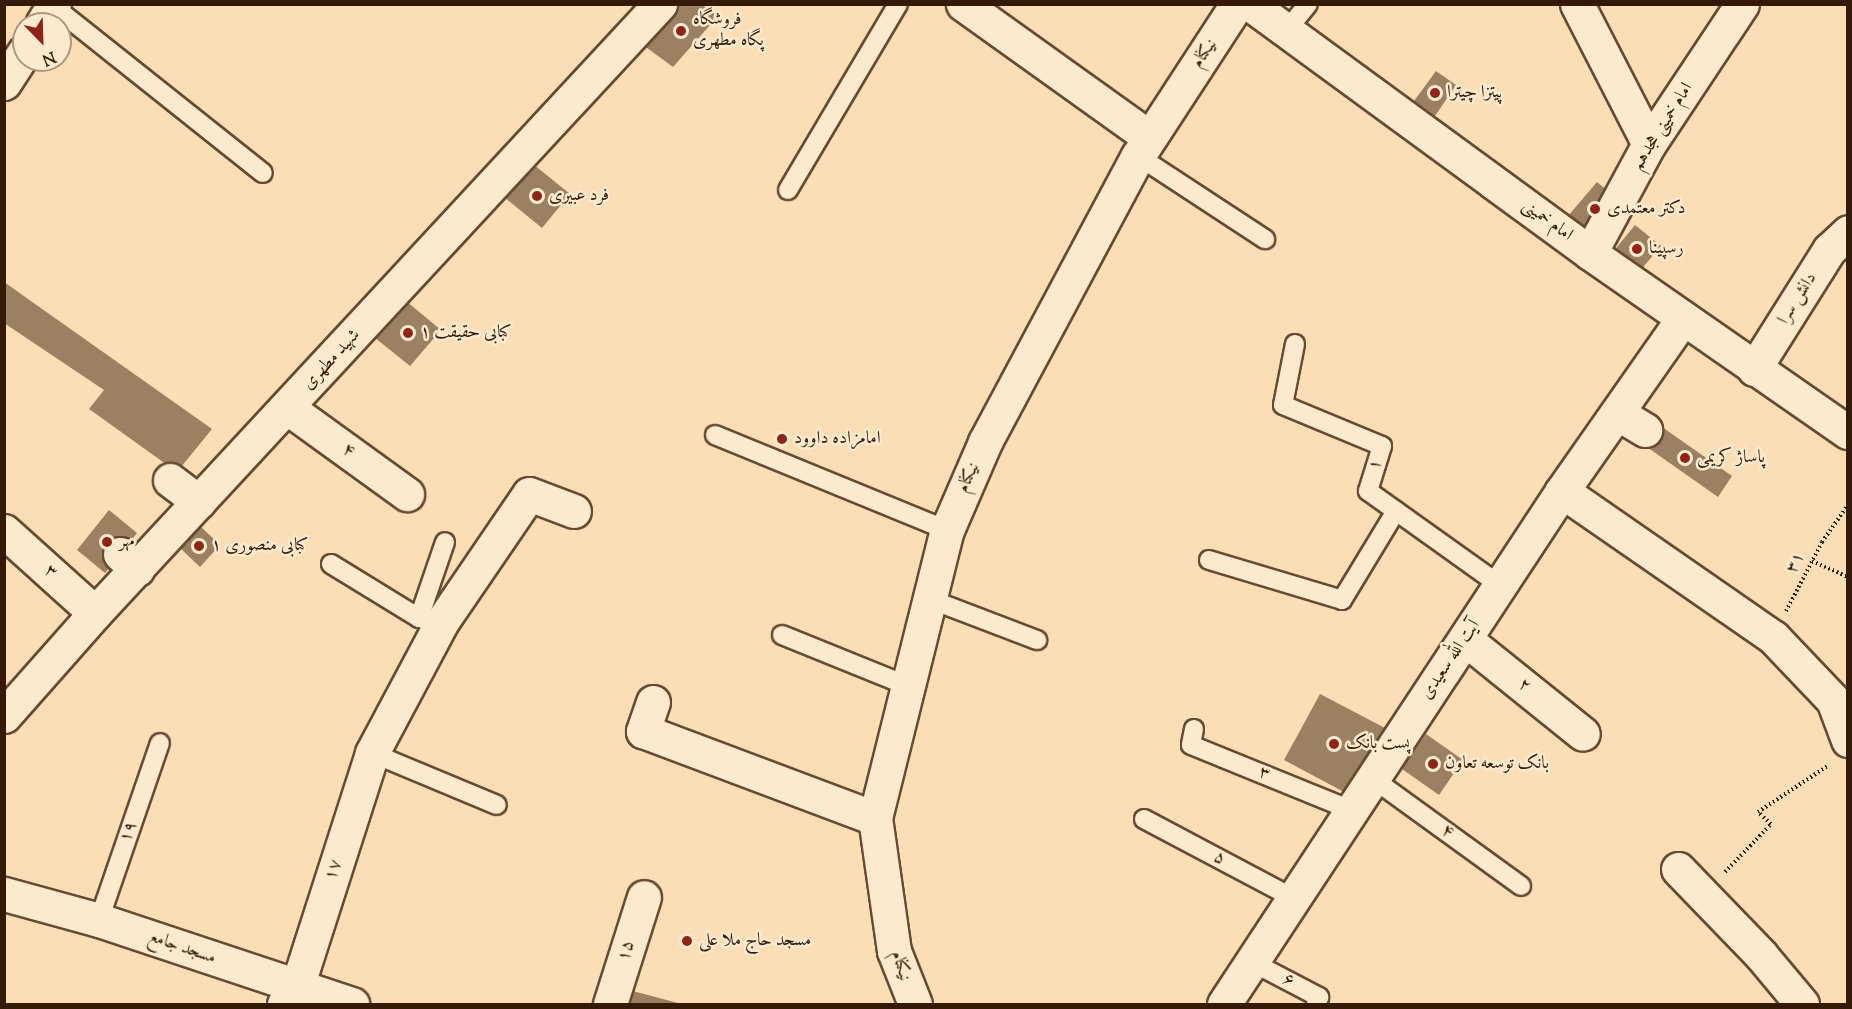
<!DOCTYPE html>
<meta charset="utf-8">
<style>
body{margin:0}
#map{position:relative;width:1852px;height:1009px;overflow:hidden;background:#fbdeb5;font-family:"Sorts Mill Goudy",Amiri,serif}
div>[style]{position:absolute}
.building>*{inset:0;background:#9b8061}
.path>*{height:4px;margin-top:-2px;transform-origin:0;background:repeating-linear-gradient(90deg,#341a07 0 1.5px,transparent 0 4.5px)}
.roads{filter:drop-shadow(2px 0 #664b32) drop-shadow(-2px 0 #664b32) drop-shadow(0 2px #664b32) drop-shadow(0 -2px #664b32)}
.lane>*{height:18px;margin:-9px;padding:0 9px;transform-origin:9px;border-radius:9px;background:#fceacf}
.street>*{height:33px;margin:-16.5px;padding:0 16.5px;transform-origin:16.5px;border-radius:16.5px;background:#fceacf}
.secondary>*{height:33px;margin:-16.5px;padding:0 16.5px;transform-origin:16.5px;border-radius:16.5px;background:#fceacf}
.dots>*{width:16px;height:16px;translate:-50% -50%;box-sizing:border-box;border:3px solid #fceacf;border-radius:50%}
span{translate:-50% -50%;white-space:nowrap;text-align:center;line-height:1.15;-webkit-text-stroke:5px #fceacf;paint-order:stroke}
.poi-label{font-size:18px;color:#341a07}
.left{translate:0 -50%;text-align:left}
.street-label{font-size:18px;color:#341a07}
.frame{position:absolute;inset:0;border:6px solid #341a07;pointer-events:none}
.north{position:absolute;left:12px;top:12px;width:60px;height:60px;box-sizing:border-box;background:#fceacf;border:2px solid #ac977f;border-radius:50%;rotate:157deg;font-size:16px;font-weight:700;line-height:24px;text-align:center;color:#341a07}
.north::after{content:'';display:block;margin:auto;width:21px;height:27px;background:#8f2418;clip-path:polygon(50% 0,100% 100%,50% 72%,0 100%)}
</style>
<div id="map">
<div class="building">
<div style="clip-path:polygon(680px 4px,701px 4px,718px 16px,673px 67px,643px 45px)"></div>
<div style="clip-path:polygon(1436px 71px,1456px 85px,1435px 116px,1414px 101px)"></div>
<div style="clip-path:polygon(533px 164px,570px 194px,542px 228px,504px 197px)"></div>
<div style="clip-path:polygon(1597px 182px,1621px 202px,1592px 237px,1568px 216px)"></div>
<div style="clip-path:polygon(1635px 225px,1661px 246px,1639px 272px,1613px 252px)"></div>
<div style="clip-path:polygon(4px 282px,212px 429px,177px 472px,89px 409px,104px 390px,4px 323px)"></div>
<div style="clip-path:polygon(406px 301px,441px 330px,410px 366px,374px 337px)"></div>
<div style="clip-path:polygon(1652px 420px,1732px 476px,1718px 497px,1637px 440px)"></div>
<div style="clip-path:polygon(109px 510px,137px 533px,105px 573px,77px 550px)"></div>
<div style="clip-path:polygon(198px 524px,220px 545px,200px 567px,178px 546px)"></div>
<div style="clip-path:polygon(1320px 694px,1385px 728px,1344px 792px,1284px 760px)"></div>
<div style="clip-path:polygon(1426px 734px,1463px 760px,1439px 795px,1402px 769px)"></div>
<div style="clip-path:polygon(625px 989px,682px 1004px,620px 1004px)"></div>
</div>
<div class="path">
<div style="left:1812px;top:561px;width:39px;rotate:24deg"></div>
<div style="left:1786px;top:611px;width:78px;rotate:-62.4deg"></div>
<div style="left:1822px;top:542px;width:45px;rotate:-54.9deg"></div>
<div style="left:1725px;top:872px;width:66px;rotate:-46.2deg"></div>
<div style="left:1771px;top:824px;width:18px;rotate:-137deg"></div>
<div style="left:1758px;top:812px;width:85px;rotate:-33.5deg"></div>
</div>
<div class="roads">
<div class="lane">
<div style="left:53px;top:6px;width:268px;rotate:38.5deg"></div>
<div style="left:1287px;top:30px;width:33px;rotate:-51deg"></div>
<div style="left:1138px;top:156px;width:152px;rotate:33.2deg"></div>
<div style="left:788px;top:190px;width:216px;rotate:-59.4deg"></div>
<div style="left:1295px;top:344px;width:62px;rotate:101.1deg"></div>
<div style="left:1283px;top:405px;width:107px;rotate:22.5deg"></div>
<div style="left:1382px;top:446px;width:47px;rotate:107.3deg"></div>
<div style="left:1368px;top:491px;width:162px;rotate:35.5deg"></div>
<div style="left:715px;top:435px;width:251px;rotate:22.3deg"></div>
<div style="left:1209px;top:560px;width:139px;rotate:16.7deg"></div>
<div style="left:1342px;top:600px;width:104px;rotate:-58.8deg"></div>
<div style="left:331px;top:564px;width:103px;rotate:31.5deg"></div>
<div style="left:419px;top:618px;width:23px;rotate:13deg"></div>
<div style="left:927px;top:598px;width:118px;rotate:20.9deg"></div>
<div style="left:419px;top:618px;width:80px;rotate:-71.1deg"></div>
<div style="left:782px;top:635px;width:134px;rotate:22deg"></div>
<div style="left:1194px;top:729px;width:16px;rotate:101deg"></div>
<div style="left:1191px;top:745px;width:173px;rotate:22.1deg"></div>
<div style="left:372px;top:753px;width:135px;rotate:22.6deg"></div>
<div style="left:1372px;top:778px;width:184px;rotate:35.9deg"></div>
<div style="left:1144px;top:819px;width:169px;rotate:27.9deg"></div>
<div style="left:99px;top:920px;width:187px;rotate:-71deg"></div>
<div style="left:1252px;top:962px;width:76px;rotate:27.6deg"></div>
<div style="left:1319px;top:997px;width:8px;rotate:113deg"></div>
</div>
<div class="street">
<div style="left:963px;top:4px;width:229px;rotate:35.6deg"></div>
<div style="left:1577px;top:4px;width:157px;rotate:62.8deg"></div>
<div style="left:1590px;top:253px;width:124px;rotate:-61.6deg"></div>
<div style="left:1649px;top:144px;width:168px;rotate:-56.4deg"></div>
<div style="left:1754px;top:369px;width:141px;rotate:-57.8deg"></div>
<div style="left:1829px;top:250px;width:26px;rotate:-43deg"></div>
<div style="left:288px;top:408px;width:147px;rotate:35.9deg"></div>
<div style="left:1617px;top:413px;width:33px;rotate:31deg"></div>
<div style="left:170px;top:480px;width:36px;rotate:37deg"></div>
<div style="left:1562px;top:491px;width:257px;rotate:34.7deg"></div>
<div style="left:1773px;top:637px;width:87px;rotate:46.4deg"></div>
<div style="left:1833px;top:700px;width:43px;rotate:69.4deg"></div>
<div style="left:4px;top:531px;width:122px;rotate:42deg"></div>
<div style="left:120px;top:554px;width:23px;rotate:41deg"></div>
<div style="left:1465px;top:639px;width:151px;rotate:38.8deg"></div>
<div style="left:653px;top:702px;width:31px;rotate:109deg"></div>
<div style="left:643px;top:731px;width:248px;rotate:20.6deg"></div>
<div style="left:1678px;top:869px;width:120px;rotate:46deg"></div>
<div style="left:1761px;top:955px;width:64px;rotate:50.1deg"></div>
<div style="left:284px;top:1004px;width:21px;rotate:-53deg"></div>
<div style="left:297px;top:987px;width:246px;rotate:-72.2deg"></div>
<div style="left:372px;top:753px;width:147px;rotate:-62deg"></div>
<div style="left:441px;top:623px;width:156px;rotate:-55.7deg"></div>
<div style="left:529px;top:494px;width:48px;rotate:20.7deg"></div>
<div style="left:610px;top:1004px;width:112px;rotate:-72.4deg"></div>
</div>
<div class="secondary">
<div style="left:1250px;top:4px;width:421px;rotate:36.2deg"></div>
<div style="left:1590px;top:253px;width:314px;rotate:34.8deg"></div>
<div style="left:42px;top:24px;width:23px;rotate:-59deg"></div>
<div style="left:4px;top:83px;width:37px;rotate:-57deg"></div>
<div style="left:4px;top:716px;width:137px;rotate:-48.5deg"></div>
<div style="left:95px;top:613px;width:831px;rotate:-47.15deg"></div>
<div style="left:4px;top:894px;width:98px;rotate:15.3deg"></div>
<div style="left:99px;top:920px;width:267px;rotate:18.4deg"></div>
<div style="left:915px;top:1004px;width:57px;rotate:-111.6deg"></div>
<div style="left:894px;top:951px;width:134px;rotate:-98.1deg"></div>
<div style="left:875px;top:818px;width:297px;rotate:-76deg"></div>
<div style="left:947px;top:530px;width:96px;rotate:-66.6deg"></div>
<div style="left:985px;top:442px;width:324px;rotate:-61.9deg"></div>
<div style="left:1138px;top:156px;width:181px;rotate:-56.9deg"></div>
<div style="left:1224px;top:1004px;width:614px;rotate:-56.62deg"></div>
<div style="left:1562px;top:491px;width:211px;rotate:-55deg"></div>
</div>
</div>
<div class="dots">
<div style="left:681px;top:31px;background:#8f2418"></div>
<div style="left:1435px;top:93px;background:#8f2418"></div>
<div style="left:537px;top:196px;background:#8f2418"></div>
<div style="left:1595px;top:209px;background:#8f2418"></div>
<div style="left:1637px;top:249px;background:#8f2418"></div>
<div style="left:408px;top:333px;background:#8f2418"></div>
<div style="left:782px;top:439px;background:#8f2418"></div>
<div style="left:1685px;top:458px;background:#8f2418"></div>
<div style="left:107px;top:542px;background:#8f2418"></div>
<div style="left:199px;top:546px;background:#8f2418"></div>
<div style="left:1334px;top:744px;background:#8f2418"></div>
<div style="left:1433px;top:764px;background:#8f2418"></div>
<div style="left:687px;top:941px;background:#8f2418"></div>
</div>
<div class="poi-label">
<span class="left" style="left:693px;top:31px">فروشگاه<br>پگاه مطهری</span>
<span class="left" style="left:1447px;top:93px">پیتزا چیترا</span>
<span class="left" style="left:549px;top:196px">فرد عبیری</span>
<span class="left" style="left:1607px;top:209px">دکتر معتمدی</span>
<span class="left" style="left:1649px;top:249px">رسپینا</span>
<span class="left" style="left:420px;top:333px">کبابی حقیقت ۱</span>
<span class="left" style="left:794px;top:439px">امامزاده داوود</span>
<span class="left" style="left:1697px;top:458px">پاساژ کریمی</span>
<span class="left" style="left:119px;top:542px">مهر</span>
<span class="left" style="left:211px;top:546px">کبابی منصوری ۱</span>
<span class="left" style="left:1346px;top:744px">پست بانک</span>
<span class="left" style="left:1445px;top:764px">بانک توسعه تعاون</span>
<span class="left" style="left:699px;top:941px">مسجد حاج ملا علی</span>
</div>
<div class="street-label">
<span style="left:1205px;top:54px;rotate:-57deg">نیکنام</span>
<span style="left:1663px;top:127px;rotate:-58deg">امام خمینی هجدهم</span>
<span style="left:1547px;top:221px;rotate:36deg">امام خمینی</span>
<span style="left:1798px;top:299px;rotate:-58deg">دانش سرا</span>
<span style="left:332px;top:360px;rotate:-47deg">شهید مطهری</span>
<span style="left:348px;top:451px;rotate:36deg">۴</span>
<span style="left:1376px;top:465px;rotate:-71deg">۱</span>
<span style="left:969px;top:478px;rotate:-67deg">نیکنام</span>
<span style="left:1796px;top:563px;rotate:-63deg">۳۱</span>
<span style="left:50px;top:572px;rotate:42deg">۳</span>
<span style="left:1451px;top:660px;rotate:-56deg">آیت الله سعیدی</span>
<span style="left:1524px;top:686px;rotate:39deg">۲</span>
<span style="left:1264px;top:774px;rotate:22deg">۳</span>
<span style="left:129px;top:832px;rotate:-71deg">۱۹</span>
<span style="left:1447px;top:832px;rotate:36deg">۴</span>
<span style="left:1219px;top:859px;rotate:28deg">۵</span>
<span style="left:334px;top:870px;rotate:-72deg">۱۷</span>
<span style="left:182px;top:948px;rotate:19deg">مسجد جامع</span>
<span style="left:627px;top:951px;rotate:-72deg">۱۵</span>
<span style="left:900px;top:966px;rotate:71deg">نیکنام</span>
<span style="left:1288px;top:981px;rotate:28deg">۶</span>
</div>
<div class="frame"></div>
<div class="north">N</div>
</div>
